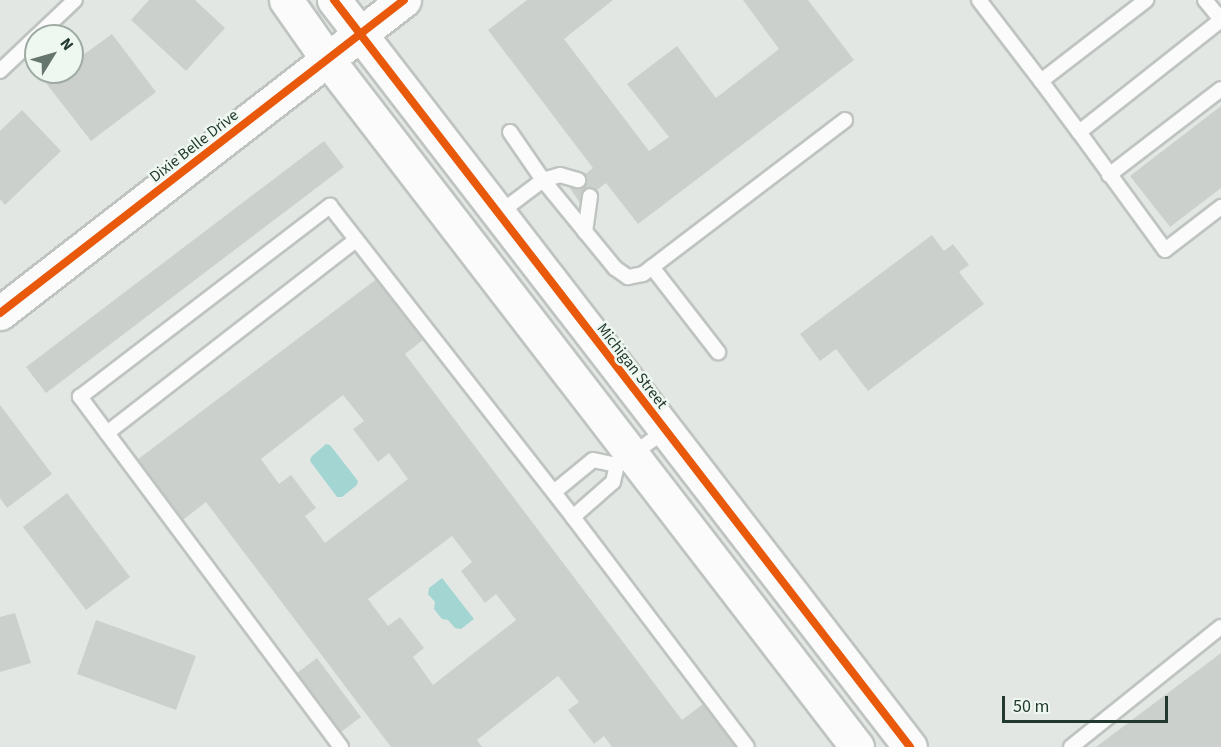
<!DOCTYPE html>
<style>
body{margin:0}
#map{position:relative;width:1221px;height:747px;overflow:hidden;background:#e2e7e4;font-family:"Source Sans 3",sans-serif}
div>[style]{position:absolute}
.water>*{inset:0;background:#a3d6d2}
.building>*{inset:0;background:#cbd0cd}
.roads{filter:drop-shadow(2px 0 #bfc4c1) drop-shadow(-2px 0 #bfc4c1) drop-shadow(0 2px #bfc4c1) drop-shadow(0 -2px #bfc4c1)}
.lane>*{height:14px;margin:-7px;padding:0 7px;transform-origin:7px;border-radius:7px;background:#fbfbfb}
.secondary>*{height:33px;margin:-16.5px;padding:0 16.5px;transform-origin:16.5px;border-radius:16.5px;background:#fbfbfb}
.cycleway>*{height:8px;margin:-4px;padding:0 4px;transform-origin:4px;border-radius:4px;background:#e8590c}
span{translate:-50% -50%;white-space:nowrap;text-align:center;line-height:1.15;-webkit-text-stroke:5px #eff7f1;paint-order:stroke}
.street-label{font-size:16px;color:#21392e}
.north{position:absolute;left:24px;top:24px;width:60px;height:60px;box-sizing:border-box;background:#eff7f1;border:2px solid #9daba3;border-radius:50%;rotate:53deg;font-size:16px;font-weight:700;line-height:24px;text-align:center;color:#21392e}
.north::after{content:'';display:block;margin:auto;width:21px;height:27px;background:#65766e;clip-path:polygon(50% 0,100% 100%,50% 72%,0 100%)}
.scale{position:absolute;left:1002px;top:696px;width:166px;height:27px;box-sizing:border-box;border:3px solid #21392e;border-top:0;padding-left:8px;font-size:18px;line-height:21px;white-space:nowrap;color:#21392e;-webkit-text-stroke:4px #eff7f1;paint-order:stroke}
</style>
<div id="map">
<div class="water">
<div style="clip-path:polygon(326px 444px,330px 445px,358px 481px,357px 485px,342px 497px,337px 497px,310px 461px,311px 457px)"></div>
<div style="clip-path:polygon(442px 578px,474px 619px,461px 629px,455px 628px,448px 620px,442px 619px,434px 609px,435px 602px,428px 594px,429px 588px)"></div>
</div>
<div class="building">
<div style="clip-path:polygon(149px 0,195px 0,225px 28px,186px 71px,131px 20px)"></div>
<div style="clip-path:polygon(527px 0,613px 0,564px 39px,649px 151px,669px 137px,627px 84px,677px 46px,716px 98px,779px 49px,743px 0,808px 0,854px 60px,638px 224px,606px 183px,580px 203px,569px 187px,593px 168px,488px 30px)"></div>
<div style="clip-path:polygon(112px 34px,156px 92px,91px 141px,46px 83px,61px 72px,72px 72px,72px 63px)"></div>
<div style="clip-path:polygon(1221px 106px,1221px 188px,1170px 227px,1130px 176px)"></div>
<div style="clip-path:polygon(22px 110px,61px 151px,5px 205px,0 199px,0 131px)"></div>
<div style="clip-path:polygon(324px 141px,344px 167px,46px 393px,26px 367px)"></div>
<div style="clip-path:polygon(932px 235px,944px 251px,953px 244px,969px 265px,959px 272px,984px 304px,868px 391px,836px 349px,820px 361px,800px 334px)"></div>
<div style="clip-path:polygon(evenodd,382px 275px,428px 336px,405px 354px,682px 720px,707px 701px,742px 747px,612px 747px,604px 736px,594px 744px,568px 710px,579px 702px,558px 676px,477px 740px,482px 747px,391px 747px,206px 502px,179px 523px,133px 463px,382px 275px,343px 395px,364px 421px,353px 429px,378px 462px,389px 453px,408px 479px,325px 543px,305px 516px,316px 508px,291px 475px,279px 484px,261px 459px,343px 395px,382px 275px,452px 536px,472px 562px,461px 571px,485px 603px,496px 594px,516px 620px,433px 685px,413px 657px,424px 648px,400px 617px,388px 626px,368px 599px,452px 536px)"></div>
<div style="clip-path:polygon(0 405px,52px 474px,7px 508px,0 498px)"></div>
<div style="clip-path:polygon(67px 493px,130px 577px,86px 610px,23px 527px)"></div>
<div style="clip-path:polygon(15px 613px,31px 663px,0 672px,0 617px)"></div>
<div style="clip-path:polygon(96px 620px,196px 656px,176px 710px,77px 674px)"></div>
<div style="clip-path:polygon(1221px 653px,1221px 747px,1096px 747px)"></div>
<div style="clip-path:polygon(317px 658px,361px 717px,341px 732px,297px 673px)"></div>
</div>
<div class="roads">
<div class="lane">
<div style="left:979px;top:0;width:102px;rotate:52.6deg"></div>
<div style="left:1205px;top:0;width:26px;rotate:51deg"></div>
<div style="left:1221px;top:20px;width:181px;rotate:141.7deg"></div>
<div style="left:1079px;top:132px;width:146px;rotate:53.9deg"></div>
<div style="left:1165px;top:250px;width:71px;rotate:-37.5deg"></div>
<div style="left:37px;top:36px;width:52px;rotate:-43.5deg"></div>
<div style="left:0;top:71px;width:50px;rotate:-43.4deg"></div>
<div style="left:510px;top:132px;width:58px;rotate:55.5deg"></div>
<div style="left:543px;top:180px;width:18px;rotate:-16deg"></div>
<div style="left:560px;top:175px;width:19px;rotate:16deg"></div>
<div style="left:1079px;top:132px;width:64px;rotate:-126.7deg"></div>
<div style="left:1041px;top:81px;width:133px;rotate:-37.6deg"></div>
<div style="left:1109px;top:175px;width:141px;rotate:-37.5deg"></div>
<div style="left:498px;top:214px;width:56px;rotate:-37.1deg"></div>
<div style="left:543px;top:180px;width:114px;rotate:50.7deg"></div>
<div style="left:615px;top:268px;width:16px;rotate:35deg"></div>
<div style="left:628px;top:277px;width:15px;rotate:-11deg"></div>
<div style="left:643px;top:274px;width:254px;rotate:-37.3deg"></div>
<div style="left:585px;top:232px;width:36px;rotate:-82deg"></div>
<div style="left:652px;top:267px;width:108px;rotate:52.2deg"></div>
<div style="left:107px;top:433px;width:315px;rotate:-37.8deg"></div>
<div style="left:554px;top:492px;width:50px;rotate:-39.4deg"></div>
<div style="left:593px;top:460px;width:25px;rotate:12deg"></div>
<div style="left:573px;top:517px;width:53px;rotate:-41.2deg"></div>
<div style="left:613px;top:482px;width:17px;rotate:-77deg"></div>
<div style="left:617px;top:465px;width:59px;rotate:-35.3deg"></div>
<div style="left:341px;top:747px;width:437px;rotate:-126.7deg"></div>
<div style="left:80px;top:397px;width:315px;rotate:-37.4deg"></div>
<div style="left:330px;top:206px;width:395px;rotate:52deg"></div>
<div style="left:573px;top:517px;width:288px;rotate:52.9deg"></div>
<div style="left:1071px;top:747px;width:192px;rotate:-38.7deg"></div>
</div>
<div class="secondary">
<div style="left:286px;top:0;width:73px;rotate:55deg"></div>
<div style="left:328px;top:60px;width:867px;rotate:52.4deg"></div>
<div style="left:334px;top:0;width:943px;rotate:52.36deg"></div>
<div style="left:0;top:313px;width:511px;rotate:-37.77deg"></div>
</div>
</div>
<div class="cycleway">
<div style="left:334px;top:0;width:943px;rotate:52.36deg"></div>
<div style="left:0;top:313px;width:511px;rotate:-37.77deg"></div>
</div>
<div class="street-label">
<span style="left:194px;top:146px;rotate:-38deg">Dixie Belle Drive</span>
<span style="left:632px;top:366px;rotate:52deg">Michigan Street</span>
</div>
<div class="north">N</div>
<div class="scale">50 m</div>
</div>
